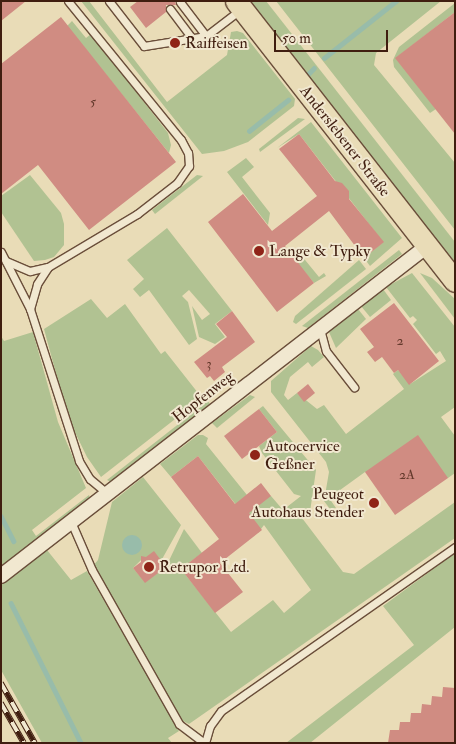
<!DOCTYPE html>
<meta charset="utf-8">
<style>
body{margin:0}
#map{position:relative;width:456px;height:744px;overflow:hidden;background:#e9dcb7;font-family:"IM FELL Double Pica",serif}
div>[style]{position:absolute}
.green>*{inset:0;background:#b1c292}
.water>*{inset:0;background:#98bcaa}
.round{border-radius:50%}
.stream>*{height:4.5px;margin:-2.25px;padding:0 2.25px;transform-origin:2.25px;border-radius:2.25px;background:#98bcaa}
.building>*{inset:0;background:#d08c82}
.roads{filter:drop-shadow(1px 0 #6a4e3a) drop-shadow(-1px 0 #6a4e3a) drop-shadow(0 1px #6a4e3a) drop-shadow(0 -1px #6a4e3a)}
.service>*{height:7px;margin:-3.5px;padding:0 3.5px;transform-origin:3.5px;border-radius:3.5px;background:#f1e8d0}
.minor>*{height:14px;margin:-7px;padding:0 7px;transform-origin:7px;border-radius:7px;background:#f1e8d0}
.primary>*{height:21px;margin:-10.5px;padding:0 10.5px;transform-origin:10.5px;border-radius:10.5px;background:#e9dcb7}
.rail>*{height:5.5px;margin-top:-2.75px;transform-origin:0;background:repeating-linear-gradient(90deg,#f1e8d0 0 11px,#401e10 0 22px);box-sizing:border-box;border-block:1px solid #401e10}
.dots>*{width:14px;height:14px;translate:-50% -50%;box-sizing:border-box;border:2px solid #f1e8d0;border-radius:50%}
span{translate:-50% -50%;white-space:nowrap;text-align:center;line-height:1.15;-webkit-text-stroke:4px #f1e8d0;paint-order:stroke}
.number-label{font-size:14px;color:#643a2c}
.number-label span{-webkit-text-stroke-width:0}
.poi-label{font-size:16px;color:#401e10}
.left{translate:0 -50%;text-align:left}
.right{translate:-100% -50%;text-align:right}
.street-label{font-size:16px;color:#401e10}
.frame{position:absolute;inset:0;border:2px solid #401e10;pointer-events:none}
.scale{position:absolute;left:274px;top:30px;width:114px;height:22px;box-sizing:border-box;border:2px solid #401e10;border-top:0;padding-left:6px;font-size:15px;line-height:18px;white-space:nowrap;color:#401e10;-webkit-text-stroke:4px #f1e8d0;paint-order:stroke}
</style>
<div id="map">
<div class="green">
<div style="clip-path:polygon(81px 1px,89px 1px,167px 102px,227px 55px,231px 32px,237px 31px,243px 33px,295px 99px,294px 106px,248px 142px,224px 151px,202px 154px)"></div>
<div style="clip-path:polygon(249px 1px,266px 1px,455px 242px,455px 264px)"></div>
<div style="clip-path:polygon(276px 1px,441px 1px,376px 53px,374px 65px,455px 163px,455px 230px)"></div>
<div style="clip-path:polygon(455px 3px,455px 12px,396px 58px,436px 109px,430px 113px,394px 67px,393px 60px,399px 47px)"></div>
<div style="clip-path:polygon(72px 21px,86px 38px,91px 34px,168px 133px,171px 145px,169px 153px,67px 26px)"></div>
<div style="clip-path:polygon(298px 118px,305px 119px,260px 152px,259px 149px)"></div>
<div style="clip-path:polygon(311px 122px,402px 238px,370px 266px,364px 258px,383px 242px,299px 134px,277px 148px)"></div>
<div style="clip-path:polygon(246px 158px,254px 167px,242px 177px,270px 213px,268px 225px,227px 172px)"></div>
<div style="clip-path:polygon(30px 175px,61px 213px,64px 224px,64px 245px,54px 257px,45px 260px,34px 261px,1px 212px,1px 196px)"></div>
<div style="clip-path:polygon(197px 175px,203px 176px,155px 214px,152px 210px)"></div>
<div style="clip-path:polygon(167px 228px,232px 311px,215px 324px,225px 337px,215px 344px,199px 337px,192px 306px,202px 320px,210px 314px,189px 290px,182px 296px,188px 302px,197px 339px,189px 345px,149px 290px,140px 297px,133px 289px,144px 279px,127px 260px)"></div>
<div style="clip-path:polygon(399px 250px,402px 254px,308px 328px,302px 326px)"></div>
<div style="clip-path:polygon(301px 255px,319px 277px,324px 273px,326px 276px,314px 283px,291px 256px)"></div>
<div style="clip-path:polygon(359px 260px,366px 269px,296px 324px,293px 322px,295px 316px)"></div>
<div style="clip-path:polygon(412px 273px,455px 327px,455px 407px,441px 417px,455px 436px,455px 473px,448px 478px,365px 472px,329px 498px,336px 508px,330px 509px,324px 501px,329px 472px,326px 462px,271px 392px,271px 381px,311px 346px,318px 350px,324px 357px,312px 367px,308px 362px,290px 377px,284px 395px,288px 400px,297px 393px,317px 409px,324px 405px,346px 434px,404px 389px,393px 374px,398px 370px,410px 384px,446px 361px,440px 351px,436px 354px,413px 324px,417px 320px,413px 316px,410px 318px,386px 287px)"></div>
<div style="clip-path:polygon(420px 273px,432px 278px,455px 299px,455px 319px)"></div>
<div style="clip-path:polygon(383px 289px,391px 300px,370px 317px,361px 306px)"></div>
<div style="clip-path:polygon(91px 299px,107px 318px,125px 304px,161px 354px,165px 351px,202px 398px,101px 477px,87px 457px,68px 418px,44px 329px)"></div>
<div style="clip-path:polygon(358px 309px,366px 319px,336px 348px,329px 332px)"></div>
<div style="clip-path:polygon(33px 332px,58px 422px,86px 488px,32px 530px,36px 536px,89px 495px,90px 498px,1px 566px,1px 336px,4px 341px)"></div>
<div style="clip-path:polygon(250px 395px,255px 397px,217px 428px,212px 423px)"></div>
<div style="clip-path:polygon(208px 401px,210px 404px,111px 482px,107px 480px)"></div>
<div style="clip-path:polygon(263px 406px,316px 470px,310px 512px,302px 518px,343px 572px,354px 574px,455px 502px,455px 538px,189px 724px,183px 721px,93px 566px,98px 560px,112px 502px,143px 477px,181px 525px,161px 561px,144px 557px,133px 568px,145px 582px,166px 567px,184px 529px,202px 553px,181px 569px,231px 632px,273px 600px,284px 613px,311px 590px,264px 525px,258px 533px,198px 456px,171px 477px,160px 464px,198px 435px,203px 435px,208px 438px,206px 444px,247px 495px,271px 496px,283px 510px,301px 496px,294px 494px,262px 453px,259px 446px,277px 432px,259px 409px)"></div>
<div style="clip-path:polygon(47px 550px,71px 580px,87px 571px,179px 731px,168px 738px,172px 743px,42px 743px,1px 670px,1px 584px)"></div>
<div style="clip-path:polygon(455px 553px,455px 627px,310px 743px,286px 743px,414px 645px,383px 606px)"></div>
</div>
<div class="water">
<div class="round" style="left:122px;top:535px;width:20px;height:20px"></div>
</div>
<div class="stream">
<div style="left:324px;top:58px;width:92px;rotate:-38.4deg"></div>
<div style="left:308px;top:74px;width:8px;rotate:-45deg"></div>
<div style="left:249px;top:131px;width:50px;rotate:-38.5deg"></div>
<div style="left:1px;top:516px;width:28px;rotate:63deg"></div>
<div style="left:11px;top:603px;width:157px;rotate:63.4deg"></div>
</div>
<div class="building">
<div style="clip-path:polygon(1px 1px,26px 1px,1px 21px)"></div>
<div style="clip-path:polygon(138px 1px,175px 1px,176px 5px,166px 5px,166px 12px,146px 28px,130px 7px)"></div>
<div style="clip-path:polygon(455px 12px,455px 134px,395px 58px)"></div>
<div style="clip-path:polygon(61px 17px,176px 162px,89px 230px,38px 165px,1px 194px,1px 64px)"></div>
<div style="clip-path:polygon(299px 134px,335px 181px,342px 183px,349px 191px,349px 199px,384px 242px,364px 258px,329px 211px,285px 246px,314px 283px,277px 312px,208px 222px,243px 194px,272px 231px,317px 196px,279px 149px)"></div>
<div style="clip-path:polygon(394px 303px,439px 361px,409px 385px,398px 370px,394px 373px,382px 357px,375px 362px,367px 352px,374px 347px,360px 329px)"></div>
<div style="clip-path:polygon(232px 311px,255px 342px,222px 367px,225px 372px,214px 381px,210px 376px,207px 378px,194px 362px,227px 337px,216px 324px)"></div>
<div style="clip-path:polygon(308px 384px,315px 393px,304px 402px,297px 393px)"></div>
<div style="clip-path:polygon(259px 409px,277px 432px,242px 459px,224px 436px)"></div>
<div style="clip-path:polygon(418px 435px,448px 478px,395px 515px,365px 472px)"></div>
<div style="clip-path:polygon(198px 456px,235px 504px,261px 483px,271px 496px,249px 513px,262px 530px,220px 563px,243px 592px,215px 613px,181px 569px,219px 539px,171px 477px)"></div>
<div style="clip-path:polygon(154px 551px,166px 567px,145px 583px,133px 568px,141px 562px,141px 556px,146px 557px)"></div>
<div style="clip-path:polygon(443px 687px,455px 688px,455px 743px,388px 743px,390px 730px,399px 730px,400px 722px,410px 722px,411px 713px,421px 713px,422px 704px,431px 705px,432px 696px,442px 697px)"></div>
</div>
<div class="roads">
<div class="service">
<div style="left:109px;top:1px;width:57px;rotate:52.1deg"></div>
<div style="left:144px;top:46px;width:63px;rotate:-9.2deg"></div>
<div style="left:180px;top:2px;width:43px;rotate:52.6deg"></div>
<div style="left:206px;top:36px;width:44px;rotate:-37.6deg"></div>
<div style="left:170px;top:9px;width:36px;rotate:53deg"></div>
<div style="left:1px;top:252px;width:64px;rotate:63deg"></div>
<div style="left:30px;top:309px;width:160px;rotate:72.1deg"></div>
<div style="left:79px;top:461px;width:21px;rotate:59deg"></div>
<div style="left:90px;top:479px;width:23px;rotate:40deg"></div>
<div style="left:6px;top:261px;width:26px;rotate:23deg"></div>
<div style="left:30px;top:271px;width:18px;rotate:-13deg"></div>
<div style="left:48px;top:267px;width:104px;rotate:-30.8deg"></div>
<div style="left:137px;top:214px;width:51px;rotate:-37.8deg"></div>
<div style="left:177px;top:183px;width:21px;rotate:-55deg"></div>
<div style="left:189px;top:166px;width:13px;rotate:-94deg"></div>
<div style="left:188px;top:153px;width:15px;rotate:-118deg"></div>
<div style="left:181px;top:140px;width:179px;rotate:-129.1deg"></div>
<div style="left:30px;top:309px;width:26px;rotate:-74deg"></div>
<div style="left:37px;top:284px;width:20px;rotate:-57deg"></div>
<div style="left:320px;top:329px;width:23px;rotate:75deg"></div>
<div style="left:326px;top:351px;width:46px;rotate:52.1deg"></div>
<div style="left:72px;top:524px;width:50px;rotate:66.5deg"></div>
<div style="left:92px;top:570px;width:177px;rotate:60.5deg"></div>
<div style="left:179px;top:724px;width:31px;rotate:37deg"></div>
<div style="left:205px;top:743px;width:18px;rotate:-74deg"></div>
<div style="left:210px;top:726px;width:19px;rotate:-54deg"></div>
<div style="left:221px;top:711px;width:286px;rotate:-35deg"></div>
</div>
<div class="minor">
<div style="left:1px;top:576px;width:539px;rotate:-37.76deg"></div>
</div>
<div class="primary">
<div style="left:236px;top:1px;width:355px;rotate:52deg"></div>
</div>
</div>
<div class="rail">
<div style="left:1px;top:683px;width:69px;rotate:60.5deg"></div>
<div style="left:1px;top:703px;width:46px;rotate:60.1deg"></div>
</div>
<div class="dots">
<div style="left:175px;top:43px;background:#8f2418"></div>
<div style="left:259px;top:251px;background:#8f2418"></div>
<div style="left:255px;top:455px;background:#8f2418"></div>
<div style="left:374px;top:503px;background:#8f2418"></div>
<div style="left:149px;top:567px;background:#8f2418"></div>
</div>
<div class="number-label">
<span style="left:93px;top:102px">5</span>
<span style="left:400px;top:341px">2</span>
<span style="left:209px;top:364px">3</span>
<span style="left:407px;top:475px">2A</span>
</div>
<div class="poi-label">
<span class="left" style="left:185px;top:43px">Raiffeisen</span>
<span class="left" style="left:269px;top:251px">Lange &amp; Typky</span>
<span class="left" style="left:265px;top:455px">Autocervice<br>Geßner</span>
<span class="right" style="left:364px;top:503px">Peugeot<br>Autohaus Stender</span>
<span class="left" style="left:159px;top:567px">Retrupor Ltd.</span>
</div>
<div class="street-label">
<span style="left:345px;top:141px;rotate:52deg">Anderslebener Straße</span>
<span style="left:203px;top:397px;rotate:-38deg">Hopfenweg</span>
</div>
<div class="frame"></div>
<div class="scale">50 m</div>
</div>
